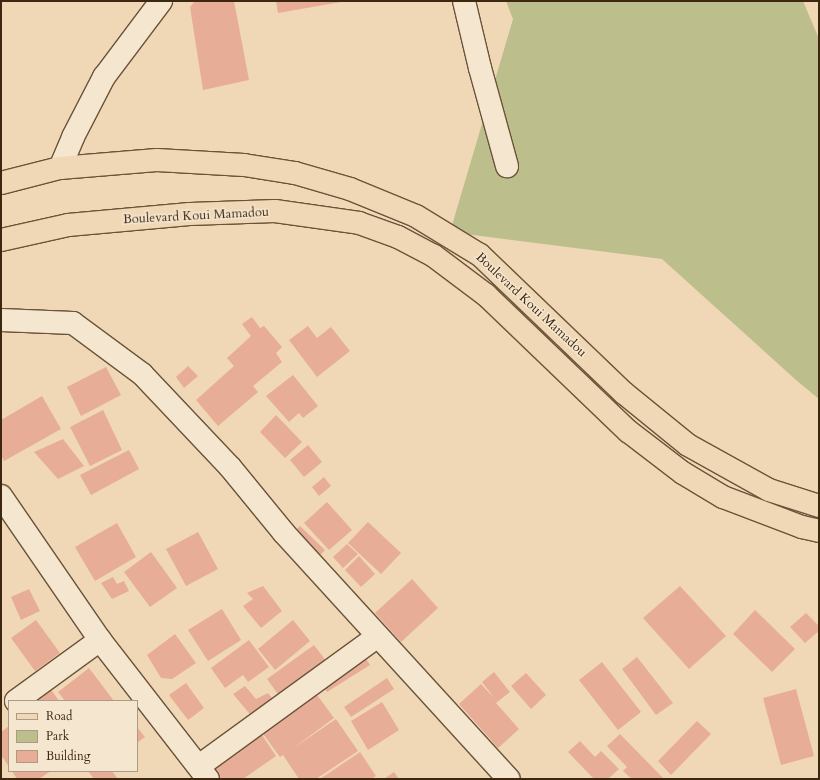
<!DOCTYPE html>
<style>
body{margin:0}
#map{position:relative;width:820px;height:780px;overflow:hidden;background:#f0d8b6;font-family:Cardo,serif}
div>[style]{position:absolute}
.green>*{inset:0;background:#bcbe8c}
.building>*{inset:0;background:#e7ad96}
.roads{filter:drop-shadow(1px 0 #6a5339) drop-shadow(-1px 0 #6a5339) drop-shadow(0 1px #6a5339) drop-shadow(0 -1px #6a5339)}
.minor>*{height:22px;margin:-11px;padding:0 11px;transform-origin:11px;border-radius:11px;background:#f5e6d0}
.primary>*{height:22px;margin:-11px;padding:0 11px;transform-origin:11px;border-radius:11px;background:#f0d8b6}
span{translate:-50% -50%;white-space:nowrap;text-align:center;line-height:1.15;-webkit-text-stroke:3px #f5e6d0;paint-order:stroke}
.street-label{font-size:13px;color:#3e270f}
.frame{position:absolute;inset:0;border:2px solid #3e270f;pointer-events:none}
.legend{position:absolute;left:8px;top:700px;width:130px;height:72px;box-sizing:border-box;background:#f5e6d0;border:1px solid #ac9a83;margin:0;padding:5px 7px;list-style:none;font-size:12px;color:#3e270f}
.legend li{display:flex;align-items:center;gap:8px;height:20px}
.legend b{width:20px;border:1px solid #ac9a83}
</style>
<div id="map">
<div class="green">
<div style="clip-path:polygon(506px 1px,803px 1px,819px 39px,819px 399px,796px 380px,662px 259px,450px 232px,513px 19px)"></div>
</div>
<div class="building">
<div style="clip-path:polygon(195px 1px,234px 1px,249px 80px,203px 90px,190px 7px)"></div>
<div style="clip-path:polygon(276px 1px,341px 1px,341px 2px,278px 13px)"></div>
<div style="clip-path:polygon(252px 317px,260px 328px,264px 326px,282px 347px,276px 353px,282px 362px,253px 386px,258px 392px,218px 426px,196px 400px,234px 366px,227px 358px,251px 336px,242px 324px)"></div>
<div style="clip-path:polygon(308px 326px,317px 338px,331px 327px,350px 351px,317px 377px,289px 340px)"></div>
<div style="clip-path:polygon(188px 366px,198px 376px,184px 388px,176px 377px)"></div>
<div style="clip-path:polygon(106px 367px,121px 395px,81px 416px,67px 387px)"></div>
<div style="clip-path:polygon(293px 375px,318px 406px,303px 418px,299px 413px,289px 422px,266px 396px)"></div>
<div style="clip-path:polygon(42px 396px,61px 429px,4px 461px,1px 455px,1px 420px)"></div>
<div style="clip-path:polygon(103px 410px,122px 450px,90px 466px,70px 427px)"></div>
<div style="clip-path:polygon(276px 415px,302px 442px,285px 458px,260px 432px)"></div>
<div style="clip-path:polygon(63px 439px,84px 466px,58px 479px,34px 452px)"></div>
<div style="clip-path:polygon(308px 445px,322px 462px,304px 477px,290px 460px)"></div>
<div style="clip-path:polygon(129px 450px,139px 469px,91px 495px,80px 475px)"></div>
<div style="clip-path:polygon(324px 477px,331px 486px,319px 496px,312px 487px)"></div>
<div style="clip-path:polygon(327px 502px,352px 530px,329px 550px,304px 523px)"></div>
<div style="clip-path:polygon(368px 522px,401px 553px,381px 574px,348px 543px)"></div>
<div style="clip-path:polygon(117px 523px,136px 557px,95px 581px,75px 547px)"></div>
<div style="clip-path:polygon(300px 526px,325px 550px,316px 560px,290px 536px)"></div>
<div style="clip-path:polygon(198px 532px,218px 569px,186px 586px,166px 549px)"></div>
<div style="clip-path:polygon(347px 544px,358px 554px,343px 568px,333px 557px)"></div>
<div style="clip-path:polygon(151px 552px,177px 588px,150px 607px,124px 572px)"></div>
<div style="clip-path:polygon(359px 556px,375px 574px,361px 587px,345px 570px)"></div>
<div style="clip-path:polygon(113px 577px,117px 584px,124px 581px,129px 591px,112px 599px,101px 583px)"></div>
<div style="clip-path:polygon(412px 579px,438px 608px,401px 642px,375px 613px)"></div>
<div style="clip-path:polygon(263px 586px,282px 611px,261px 628px,243px 606px,253px 599px,247px 593px)"></div>
<div style="clip-path:polygon(680px 586px,726px 636px,689px 669px,643px 618px)"></div>
<div style="clip-path:polygon(29px 589px,40px 611px,21px 620px,11px 597px)"></div>
<div style="clip-path:polygon(222px 609px,241px 640px,208px 661px,188px 630px)"></div>
<div style="clip-path:polygon(755px 610px,795px 649px,772px 672px,733px 634px)"></div>
<div style="clip-path:polygon(806px 613px,819px 626px,819px 631px,805px 643px,790px 627px)"></div>
<div style="clip-path:polygon(36px 620px,60px 653px,35px 671px,11px 638px)"></div>
<div style="clip-path:polygon(293px 620px,310px 641px,275px 670px,258px 649px)"></div>
<div style="clip-path:polygon(175px 634px,196px 663px,172px 679px,161px 678px,147px 655px)"></div>
<div style="clip-path:polygon(249px 640px,269px 667px,248px 682px,243px 675px,225px 688px,211px 668px)"></div>
<div style="clip-path:polygon(314px 645px,330px 666px,283px 701px,267px 679px)"></div>
<div style="clip-path:polygon(363px 654px,370px 665px,327px 692px,320px 681px)"></div>
<div style="clip-path:polygon(637px 657px,673px 703px,656px 715px,622px 669px)"></div>
<div style="clip-path:polygon(602px 662px,641px 712px,618px 730px,579px 680px)"></div>
<div style="clip-path:polygon(89px 668px,114px 701px,65px 701px,58px 692px)"></div>
<div style="clip-path:polygon(494px 672px,510px 692px,496px 703px,519px 729px,498px 748px,459px 704px,481px 684px,495px 699px,482px 682px)"></div>
<div style="clip-path:polygon(526px 673px,546px 695px,531px 709px,511px 686px)"></div>
<div style="clip-path:polygon(387px 678px,394px 689px,351px 717px,344px 707px)"></div>
<div style="clip-path:polygon(186px 683px,204px 708px,188px 720px,169px 695px)"></div>
<div style="clip-path:polygon(245px 686px,256px 699px,268px 693px,276px 703px,254px 719px,233px 694px)"></div>
<div style="clip-path:polygon(50px 688px,59px 701px,36px 701px,35px 699px)"></div>
<div style="clip-path:polygon(312px 688px,334px 718px,292px 749px,336px 719px,358px 751px,316px 779px,299px 779px,283px 755px,280px 757px,258px 727px)"></div>
<div style="clip-path:polygon(796px 689px,814px 756px,781px 765px,763px 698px)"></div>
<div style="clip-path:polygon(382px 702px,399px 730px,368px 750px,351px 721px)"></div>
<div style="clip-path:polygon(697px 721px,711px 734px,671px 775px,658px 761px)"></div>
<div style="clip-path:polygon(9px 726px,9px 767px,1px 755px,1px 732px)"></div>
<div style="clip-path:polygon(137px 727px,145px 737px,137px 743px)"></div>
<div style="clip-path:polygon(258px 729px,276px 756px,243px 779px,218px 779px,208px 764px)"></div>
<div style="clip-path:polygon(620px 734px,664px 779px,632px 779px,623px 771px,627px 767px,607px 746px)"></div>
<div style="clip-path:polygon(580px 741px,595px 757px,601px 751px,619px 769px,608px 779px,594px 779px,568px 752px)"></div>
<div style="clip-path:polygon(360px 752px,376px 776px,371px 779px,320px 779px)"></div>
<div style="clip-path:polygon(12px 771px,51px 771px,39px 779px,17px 779px)"></div>
<div style="clip-path:polygon(88px 771px,112px 771px,118px 779px,94px 779px)"></div>
<div style="clip-path:polygon(394px 772px,399px 779px,384px 779px)"></div>
</div>
<div class="roads">
<div class="minor">
<div style="left:464px;top:1px;width:69px;rotate:76.6deg"></div>
<div style="left:480px;top:68px;width:102px;rotate:74.6deg"></div>
<div style="left:60px;top:168px;width:34px;rotate:-67deg"></div>
<div style="left:73px;top:137px;width:68px;rotate:-62.7deg"></div>
<div style="left:104px;top:77px;width:95px;rotate:-53.1deg"></div>
<div style="left:1px;top:320px;width:72px;rotate:2.4deg"></div>
<div style="left:73px;top:323px;width:86px;rotate:36.5deg"></div>
<div style="left:142px;top:374px;width:128px;rotate:46.6deg"></div>
<div style="left:230px;top:467px;width:85px;rotate:50.7deg"></div>
<div style="left:284px;top:533px;width:333px;rotate:47.6deg"></div>
<div style="left:1px;top:496px;width:175px;rotate:55.5deg"></div>
<div style="left:100px;top:640px;width:176px;rotate:52.2deg"></div>
<div style="left:16px;top:701px;width:104px;rotate:-36deg"></div>
<div style="left:199px;top:766px;width:221px;rotate:-36deg"></div>
</div>
<div class="primary">
<div style="left:1px;top:183px;width:61px;rotate:-14.3deg"></div>
<div style="left:60px;top:168px;width:97px;rotate:-4.7deg"></div>
<div style="left:157px;top:160px;width:87px;rotate:3.3deg"></div>
<div style="left:244px;top:165px;width:52px;rotate:8.9deg"></div>
<div style="left:295px;top:173px;width:57px;rotate:16.2deg"></div>
<div style="left:350px;top:189px;width:71px;rotate:22.2deg"></div>
<div style="left:416px;top:216px;width:75px;rotate:31.4deg"></div>
<div style="left:480px;top:255px;width:199px;rotate:43.8deg"></div>
<div style="left:624px;top:393px;width:82px;rotate:39.1deg"></div>
<div style="left:688px;top:445px;width:93px;rotate:29.1deg"></div>
<div style="left:769px;top:490px;width:52px;rotate:17.7deg"></div>
<div style="left:1px;top:240px;width:69px;rotate:-12.6deg"></div>
<div style="left:68px;top:225px;width:122px;rotate:-5.2deg"></div>
<div style="left:190px;top:214px;width:85px;rotate:-2deg"></div>
<div style="left:275px;top:211px;width:85px;rotate:8.1deg"></div>
<div style="left:359px;top:223px;width:41px;rotate:19.7deg"></div>
<div style="left:398px;top:237px;width:41px;rotate:27.8deg"></div>
<div style="left:434px;top:256px;width:65px;rotate:36.9deg"></div>
<div style="left:486px;top:295px;width:197px;rotate:43.8deg"></div>
<div style="left:628px;top:431px;width:69px;rotate:37.4deg"></div>
<div style="left:683px;top:473px;width:47px;rotate:31deg"></div>
<div style="left:723px;top:497px;width:85px;rotate:20.8deg"></div>
<div style="left:802px;top:527px;width:17px;rotate:13deg"></div>
</div>
</div>
<div class="street-label">
<span style="left:196px;top:216px;rotate:-3deg">Boulevard Koui Mamadou</span>
<span style="left:531px;top:305px;rotate:43deg">Boulevard Koui Mamadou</span>
</div>
<div class="frame"></div>
<ul class="legend">
<li><b style="height:5px;background:#f0d8b6"></b>Road</li>
<li><b style="height:11px;background:#bcbe8c"></b>Park</li>
<li><b style="height:11px;background:#e7ad96"></b>Building</li>
</ul>
</div>
